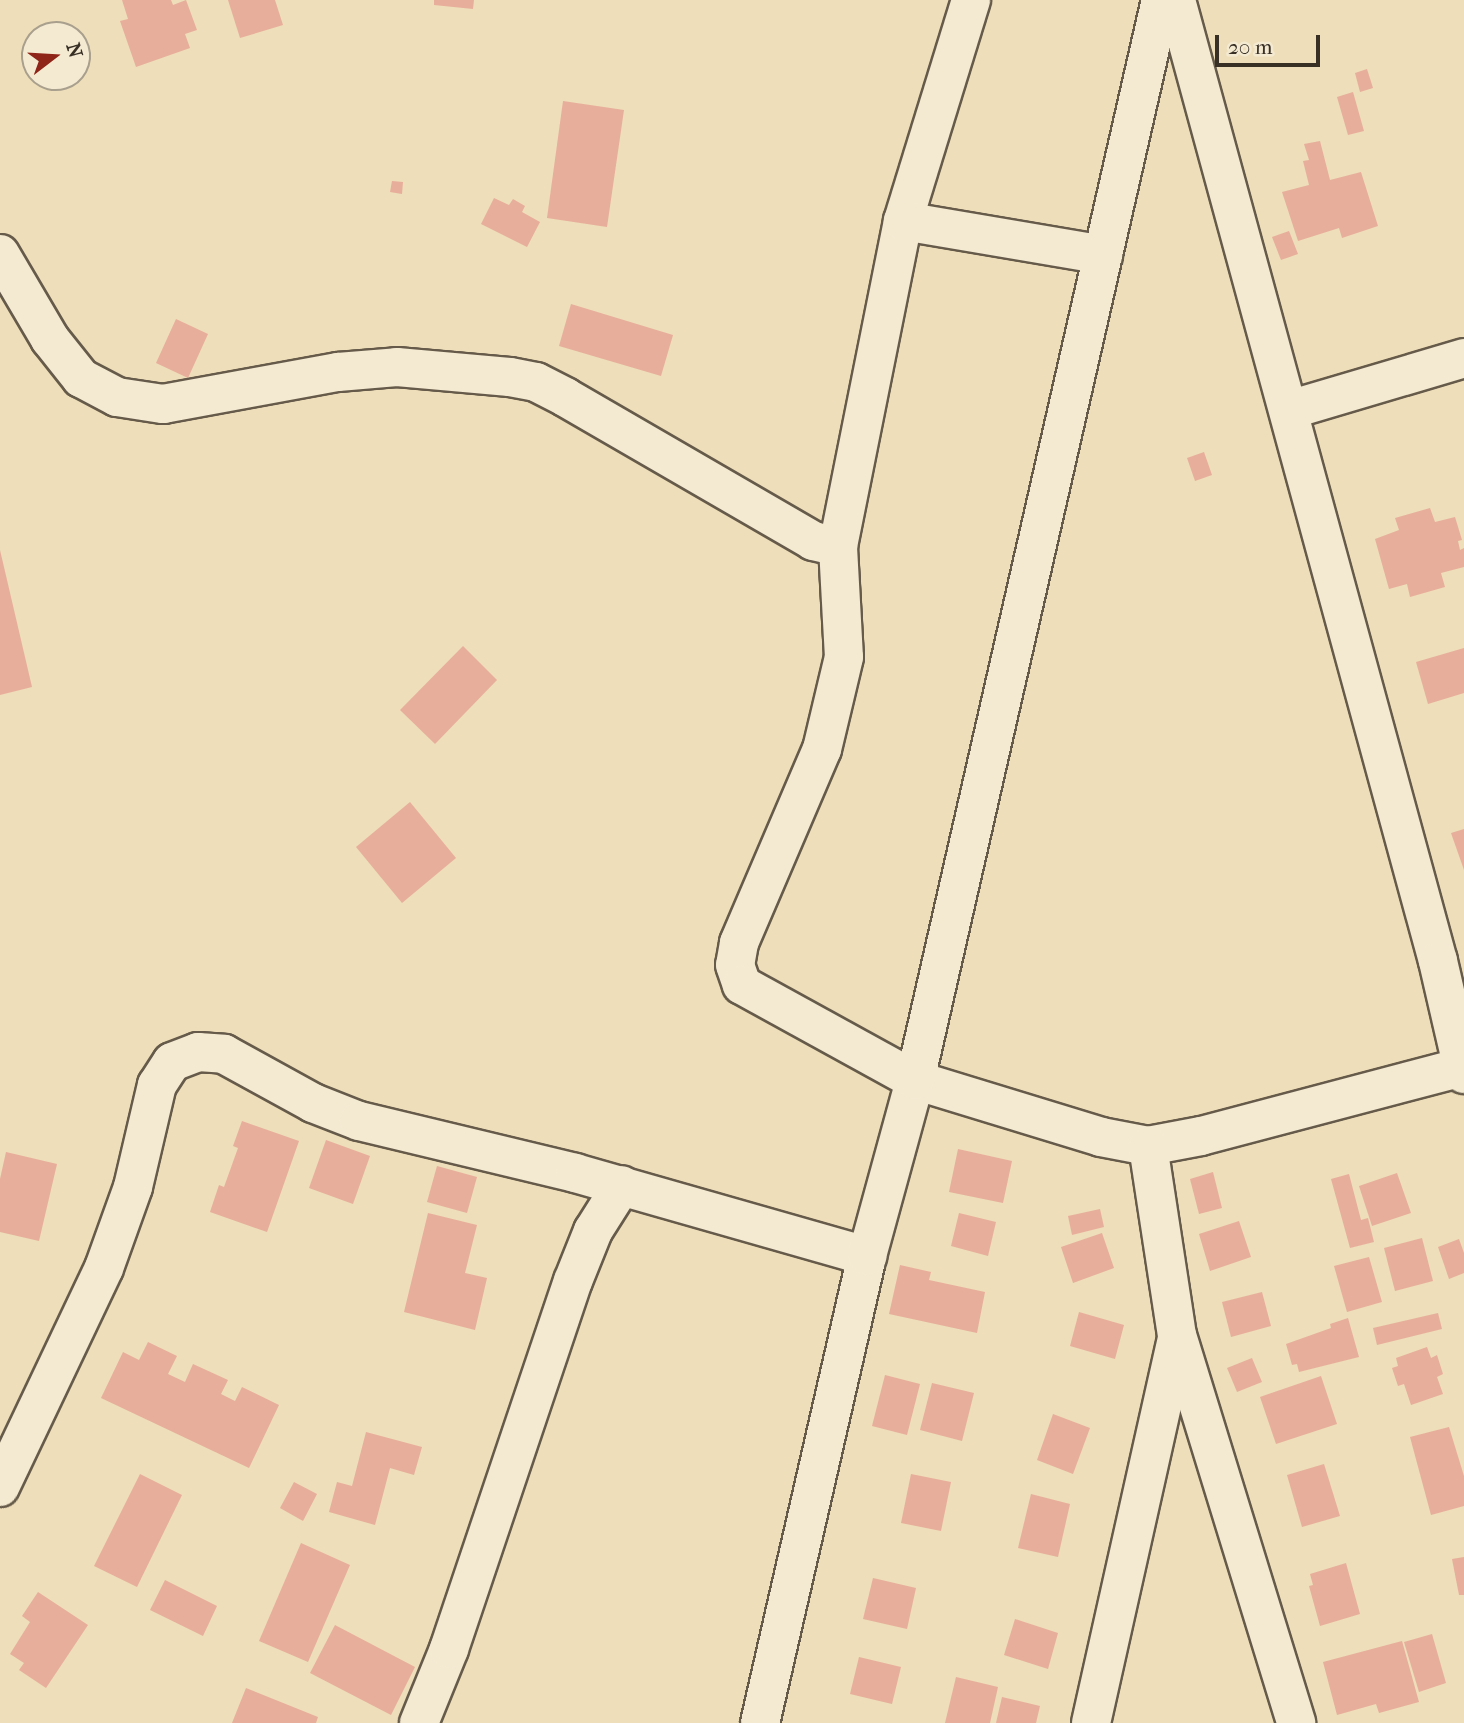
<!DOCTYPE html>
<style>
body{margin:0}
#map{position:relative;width:1464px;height:1723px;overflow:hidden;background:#eedeb9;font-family:"IM FELL French Canon",serif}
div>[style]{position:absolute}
.building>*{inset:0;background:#e7ae9b}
.roads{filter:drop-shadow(2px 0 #665b4a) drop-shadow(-2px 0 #665b4a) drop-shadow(0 2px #665b4a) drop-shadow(0 -2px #665b4a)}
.minor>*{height:38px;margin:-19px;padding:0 19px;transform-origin:19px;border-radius:19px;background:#f4ead2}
span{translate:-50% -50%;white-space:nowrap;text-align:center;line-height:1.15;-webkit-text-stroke:7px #f4ead2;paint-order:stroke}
.north{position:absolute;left:21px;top:21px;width:70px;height:70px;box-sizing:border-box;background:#f4ead2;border:2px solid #a99f8d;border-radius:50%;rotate:73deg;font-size:19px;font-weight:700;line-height:28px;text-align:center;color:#382f25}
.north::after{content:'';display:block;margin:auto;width:24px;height:32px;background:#8f2418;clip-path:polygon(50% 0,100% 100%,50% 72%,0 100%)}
.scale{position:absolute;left:1215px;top:35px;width:105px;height:32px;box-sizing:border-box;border:4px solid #382f25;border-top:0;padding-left:9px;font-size:21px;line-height:24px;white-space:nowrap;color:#382f25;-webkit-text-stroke:5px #f4ead2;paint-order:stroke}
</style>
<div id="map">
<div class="building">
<div style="clip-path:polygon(122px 0,171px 0,173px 5px,186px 0,197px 30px,185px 34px,190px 48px,136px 67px,120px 21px,128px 19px)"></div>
<div style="clip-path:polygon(228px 0,275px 0,283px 25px,240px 38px)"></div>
<div style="clip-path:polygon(434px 0,474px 0,473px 9px,434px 5px)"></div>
<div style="clip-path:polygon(1367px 69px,1373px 88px,1360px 92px,1355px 73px)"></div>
<div style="clip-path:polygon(1353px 92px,1364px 131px,1348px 135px,1337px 97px)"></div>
<div style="clip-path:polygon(563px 101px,624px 110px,607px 227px,547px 218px)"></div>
<div style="clip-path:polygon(1320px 141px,1330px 180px,1361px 172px,1378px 226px,1342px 238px,1339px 228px,1298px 241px,1282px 192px,1309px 185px,1303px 161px,1309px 160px,1304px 144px)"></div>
<div style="clip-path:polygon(392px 181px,403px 182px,402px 194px,390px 192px)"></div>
<div style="clip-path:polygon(494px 198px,509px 205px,513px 199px,525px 206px,522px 212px,540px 222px,527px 247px,481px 224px)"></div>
<div style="clip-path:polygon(1289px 231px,1298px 254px,1281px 260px,1272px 237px)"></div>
<div style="clip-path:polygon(571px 304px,673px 335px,661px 376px,559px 346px)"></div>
<div style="clip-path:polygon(176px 319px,208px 334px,188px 378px,156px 363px)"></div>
<div style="clip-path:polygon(1204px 452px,1212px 475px,1195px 481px,1187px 458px)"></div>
<div style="clip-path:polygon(1430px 508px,1435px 522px,1455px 517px,1462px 540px,1458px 541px,1460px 550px,1464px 548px,1464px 567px,1441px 573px,1445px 587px,1410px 597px,1407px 584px,1389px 589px,1375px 539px,1399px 530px,1395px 518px)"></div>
<div style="clip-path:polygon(0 550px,32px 687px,0 695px)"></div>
<div style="clip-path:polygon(463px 646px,497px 680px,435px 744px,400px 710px)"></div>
<div style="clip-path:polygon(1464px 648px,1464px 693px,1428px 704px,1416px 662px)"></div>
<div style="clip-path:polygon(410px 802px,456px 858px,402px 903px,356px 847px)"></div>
<div style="clip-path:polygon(1464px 829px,1464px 870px,1451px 833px)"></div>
<div style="clip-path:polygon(242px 1121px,299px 1141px,267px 1232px,210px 1212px,219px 1185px,224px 1187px,238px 1148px,233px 1146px)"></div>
<div style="clip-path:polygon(326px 1140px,370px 1156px,353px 1204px,309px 1188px)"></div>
<div style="clip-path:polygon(958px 1149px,1012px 1161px,1003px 1203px,949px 1192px)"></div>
<div style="clip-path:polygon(6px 1152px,57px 1164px,39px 1241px,0 1232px,0 1179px)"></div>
<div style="clip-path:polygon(437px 1166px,477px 1177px,467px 1213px,427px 1202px)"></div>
<div style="clip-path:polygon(1213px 1172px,1222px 1208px,1199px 1214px,1190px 1179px)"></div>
<div style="clip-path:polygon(1397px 1173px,1411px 1213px,1372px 1226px,1359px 1186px)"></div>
<div style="clip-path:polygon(1349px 1174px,1361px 1220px,1368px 1218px,1374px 1242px,1350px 1248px,1331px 1179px)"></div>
<div style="clip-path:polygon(1100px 1209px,1104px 1227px,1072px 1235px,1068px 1216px)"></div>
<div style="clip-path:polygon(428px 1213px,477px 1225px,465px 1273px,487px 1278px,475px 1330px,404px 1312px)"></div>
<div style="clip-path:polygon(959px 1213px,996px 1222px,988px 1256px,951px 1246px)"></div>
<div style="clip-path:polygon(1239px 1221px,1251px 1257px,1210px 1271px,1199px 1234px)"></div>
<div style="clip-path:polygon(1102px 1233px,1114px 1268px,1073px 1283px,1061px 1247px)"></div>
<div style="clip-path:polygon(1422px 1238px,1433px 1281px,1395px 1291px,1384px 1248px)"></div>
<div style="clip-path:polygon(1459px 1239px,1464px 1253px,1464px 1273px,1449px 1279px,1438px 1247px)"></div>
<div style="clip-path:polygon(1369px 1257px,1382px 1302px,1347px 1312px,1334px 1266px)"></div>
<div style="clip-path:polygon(900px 1265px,931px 1272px,929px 1280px,985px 1292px,977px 1333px,889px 1314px)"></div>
<div style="clip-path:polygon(1262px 1292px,1271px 1326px,1231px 1337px,1222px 1302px)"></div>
<div style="clip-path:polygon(1079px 1312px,1124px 1325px,1115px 1359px,1070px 1346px)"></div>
<div style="clip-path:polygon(1438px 1313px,1442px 1329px,1377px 1345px,1373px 1328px)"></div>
<div style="clip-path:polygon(1348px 1318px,1359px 1357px,1299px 1372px,1297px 1364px,1292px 1365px,1286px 1344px,1331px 1328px,1330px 1324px)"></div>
<div style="clip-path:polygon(148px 1342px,177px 1356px,168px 1374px,185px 1382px,193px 1364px,228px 1380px,221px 1394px,235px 1401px,242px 1387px,279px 1405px,249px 1468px,101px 1398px,123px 1352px,139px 1360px)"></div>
<div style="clip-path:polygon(1427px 1347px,1431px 1358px,1437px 1355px,1443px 1374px,1437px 1377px,1443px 1394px,1411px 1405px,1404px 1384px,1398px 1386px,1392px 1368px,1398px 1366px,1396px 1358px)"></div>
<div style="clip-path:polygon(1252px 1358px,1262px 1382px,1237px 1392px,1227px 1368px)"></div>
<div style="clip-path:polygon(885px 1375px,920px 1384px,907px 1435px,872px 1426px)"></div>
<div style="clip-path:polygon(1321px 1376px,1337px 1424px,1276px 1444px,1260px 1397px)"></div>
<div style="clip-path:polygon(932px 1383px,974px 1393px,962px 1441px,920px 1430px)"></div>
<div style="clip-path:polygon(1053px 1414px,1090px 1428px,1073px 1474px,1037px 1460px)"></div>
<div style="clip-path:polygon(1449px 1427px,1464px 1476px,1464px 1506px,1431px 1515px,1410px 1437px)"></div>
<div style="clip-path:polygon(366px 1432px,422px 1447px,414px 1475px,390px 1468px,375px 1525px,329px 1512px,337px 1482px,352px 1486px)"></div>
<div style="clip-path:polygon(1324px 1464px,1340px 1516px,1302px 1527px,1287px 1475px)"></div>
<div style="clip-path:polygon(140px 1474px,182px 1495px,137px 1587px,94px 1566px)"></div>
<div style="clip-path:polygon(911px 1474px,951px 1482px,941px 1531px,901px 1523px)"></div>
<div style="clip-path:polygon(294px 1482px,317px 1494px,303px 1521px,280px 1508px)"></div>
<div style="clip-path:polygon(1031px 1494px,1070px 1504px,1058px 1557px,1018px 1548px)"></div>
<div style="clip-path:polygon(301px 1543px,350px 1565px,308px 1662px,259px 1641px)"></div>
<div style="clip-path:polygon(1464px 1557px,1464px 1595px,1459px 1595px,1452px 1559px)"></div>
<div style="clip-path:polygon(1346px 1563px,1360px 1614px,1320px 1626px,1309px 1586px,1313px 1585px,1310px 1574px)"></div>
<div style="clip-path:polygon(873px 1578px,916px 1588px,907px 1629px,863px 1619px)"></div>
<div style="clip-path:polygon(165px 1580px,217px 1606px,203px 1636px,150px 1610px)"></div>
<div style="clip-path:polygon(38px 1592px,88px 1625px,46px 1688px,19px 1670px,24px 1663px,10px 1654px,30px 1622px,22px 1616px)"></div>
<div style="clip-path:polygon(1015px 1619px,1058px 1633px,1048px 1669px,1004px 1655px)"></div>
<div style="clip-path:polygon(335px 1625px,415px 1667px,391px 1715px,310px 1673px)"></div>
<div style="clip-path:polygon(1432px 1634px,1446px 1683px,1419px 1692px,1404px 1642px)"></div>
<div style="clip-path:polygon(1402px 1641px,1419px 1702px,1379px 1713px,1376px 1704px,1337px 1715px,1323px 1662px)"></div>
<div style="clip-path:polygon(859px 1657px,901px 1667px,892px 1704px,850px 1694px)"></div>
<div style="clip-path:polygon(956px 1677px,998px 1687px,990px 1723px,945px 1723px)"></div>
<div style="clip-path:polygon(246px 1688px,318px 1717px,316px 1723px,232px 1723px)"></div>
<div style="clip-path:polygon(1002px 1697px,1040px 1706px,1036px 1723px,996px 1723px)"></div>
</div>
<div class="roads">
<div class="minor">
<div style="left:971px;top:0;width:231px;rotate:107.1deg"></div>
<div style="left:903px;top:221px;width:332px;rotate:101.3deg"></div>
<div style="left:838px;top:547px;width:110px;rotate:86.9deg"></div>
<div style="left:844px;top:657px;width:95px;rotate:103.4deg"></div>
<div style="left:822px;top:749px;width:211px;rotate:113.2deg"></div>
<div style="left:739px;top:943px;width:22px;rotate:100deg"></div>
<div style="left:735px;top:965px;width:21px;rotate:71deg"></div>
<div style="left:742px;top:985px;width:197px;rotate:28.8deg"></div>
<div style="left:915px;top:1080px;width:195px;rotate:17deg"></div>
<div style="left:1101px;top:1137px;width:48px;rotate:10.8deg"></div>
<div style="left:1148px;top:1146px;width:54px;rotate:-10.7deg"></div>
<div style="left:1201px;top:1136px;width:270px;rotate:-14.8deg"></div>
<div style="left:1176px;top:0;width:996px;rotate:74.75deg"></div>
<div style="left:1438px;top:961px;width:116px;rotate:77deg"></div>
<div style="left:903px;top:221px;width:203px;rotate:9.6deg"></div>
<div style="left:0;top:254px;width:99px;rotate:59.5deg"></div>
<div style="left:50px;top:339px;width:50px;rotate:51.5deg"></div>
<div style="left:81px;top:378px;width:41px;rotate:27.8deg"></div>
<div style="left:117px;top:397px;width:47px;rotate:8.7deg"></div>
<div style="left:163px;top:404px;width:178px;rotate:-10.4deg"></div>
<div style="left:338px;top:372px;width:59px;rotate:-4.8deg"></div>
<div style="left:397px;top:367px;width:113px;rotate:5.1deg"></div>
<div style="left:510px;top:377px;width:26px;rotate:11deg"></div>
<div style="left:536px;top:382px;width:33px;rotate:27deg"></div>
<div style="left:565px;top:397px;width:287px;rotate:30.1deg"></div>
<div style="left:813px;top:541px;width:26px;rotate:13deg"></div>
<div style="left:1289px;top:410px;width:183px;rotate:-16.5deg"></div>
<div style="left:1148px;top:1146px;width:191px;rotate:81.3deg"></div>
<div style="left:1177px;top:1335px;width:406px;rotate:72.9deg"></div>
<div style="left:0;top:1487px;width:242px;rotate:-64.6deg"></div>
<div style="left:104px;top:1268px;width:86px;rotate:-70.3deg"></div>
<div style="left:133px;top:1187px;width:105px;rotate:-76.8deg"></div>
<div style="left:157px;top:1085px;width:27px;rotate:-57deg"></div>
<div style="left:172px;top:1062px;width:28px;rotate:-21deg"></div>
<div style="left:198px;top:1052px;width:26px;rotate:4deg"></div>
<div style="left:224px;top:1054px;width:102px;rotate:28.8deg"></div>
<div style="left:313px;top:1103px;width:49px;rotate:21.4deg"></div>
<div style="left:359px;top:1121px;width:222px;rotate:13.5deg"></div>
<div style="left:575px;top:1173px;width:304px;rotate:15.9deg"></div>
<div style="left:419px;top:1723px;width:80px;rotate:-67.9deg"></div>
<div style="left:449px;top:1649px;width:388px;rotate:-71.4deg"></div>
<div style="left:573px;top:1281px;width:54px;rotate:-68.2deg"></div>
<div style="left:593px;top:1231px;width:54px;rotate:-57.8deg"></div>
<div style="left:760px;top:1723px;width:479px;rotate:-77.1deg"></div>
<div style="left:867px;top:1256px;width:182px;rotate:-74.7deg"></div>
<div style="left:915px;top:1080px;width:1108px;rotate:-77.17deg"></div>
<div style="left:1091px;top:1723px;width:395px;rotate:-77.4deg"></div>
</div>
</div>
<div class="north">N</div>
<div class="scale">20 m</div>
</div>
